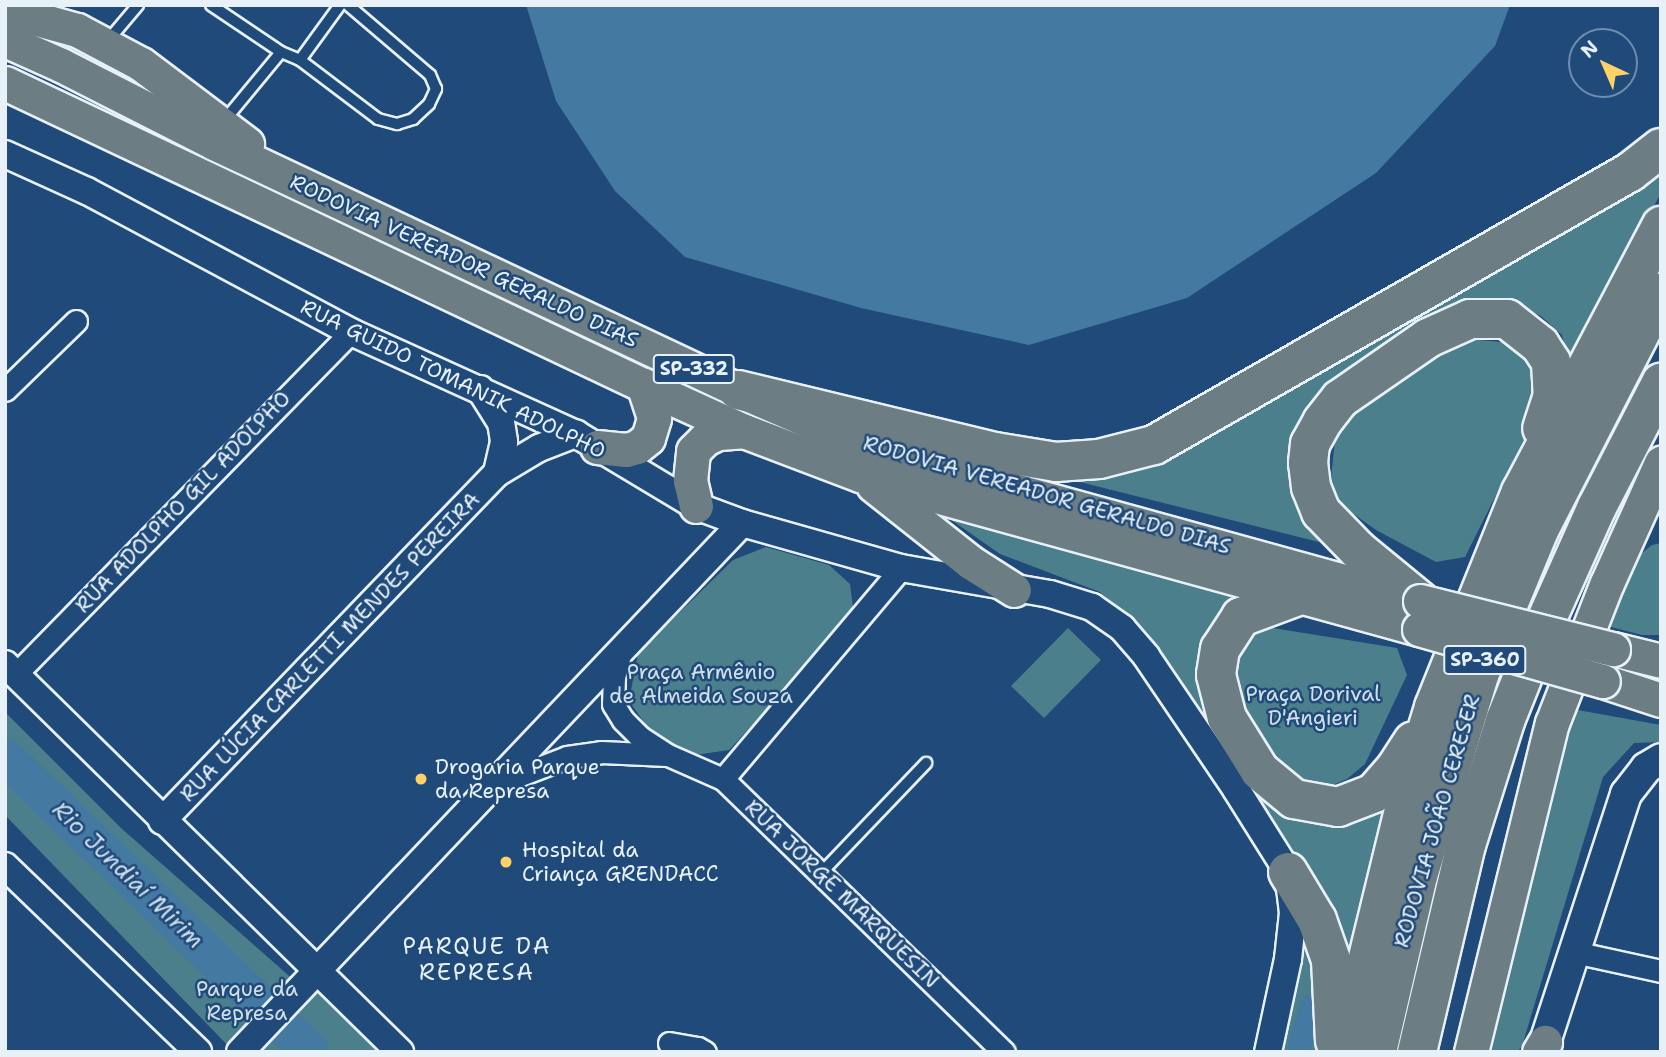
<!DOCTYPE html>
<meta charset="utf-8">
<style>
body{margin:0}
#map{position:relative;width:1666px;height:1057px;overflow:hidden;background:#1f4a7a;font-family:"Shantell Sans",sans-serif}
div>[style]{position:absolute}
.green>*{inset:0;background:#4c7f8c}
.water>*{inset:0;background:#4479a1}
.canal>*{height:23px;margin:-11.5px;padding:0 11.5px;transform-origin:11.5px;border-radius:11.5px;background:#4479a1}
.river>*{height:38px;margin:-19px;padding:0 19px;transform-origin:19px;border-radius:19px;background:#4479a1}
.roads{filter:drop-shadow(2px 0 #e8f1f8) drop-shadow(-2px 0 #e8f1f8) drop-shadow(0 2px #e8f1f8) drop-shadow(0 -2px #e8f1f8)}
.service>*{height:10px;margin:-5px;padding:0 5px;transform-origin:5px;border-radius:5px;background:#1f4a7a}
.minor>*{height:21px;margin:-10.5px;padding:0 10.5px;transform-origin:10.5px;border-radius:10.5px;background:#1f4a7a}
.tertiary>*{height:26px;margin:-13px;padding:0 13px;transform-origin:13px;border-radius:13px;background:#1f4a7a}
.secondary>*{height:30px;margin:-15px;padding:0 15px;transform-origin:15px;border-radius:15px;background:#1f4a7a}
.primary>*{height:33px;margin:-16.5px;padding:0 16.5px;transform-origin:16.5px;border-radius:16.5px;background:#6d7d84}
.motorway>*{height:38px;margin:-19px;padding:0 19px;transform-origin:19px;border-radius:19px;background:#6d7d84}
.bridges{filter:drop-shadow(2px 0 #e8f1f8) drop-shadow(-2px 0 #e8f1f8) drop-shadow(0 2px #e8f1f8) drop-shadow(0 -2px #e8f1f8)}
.primary-bridge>*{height:33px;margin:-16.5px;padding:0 16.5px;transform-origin:16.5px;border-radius:16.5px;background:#6d7d84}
.dots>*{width:19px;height:19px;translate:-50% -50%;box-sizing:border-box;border:4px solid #1f4a7a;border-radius:50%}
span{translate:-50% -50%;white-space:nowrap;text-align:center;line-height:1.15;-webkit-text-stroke:5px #1f4a7a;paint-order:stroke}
.shield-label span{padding:2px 5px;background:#1f4a7a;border:2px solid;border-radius:5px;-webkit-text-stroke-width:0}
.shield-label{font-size:19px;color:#e8f1f8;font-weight:700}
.street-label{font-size:21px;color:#e8f1f8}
.park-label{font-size:21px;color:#d1e0e8}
.poi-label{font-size:21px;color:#e8f1f8}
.left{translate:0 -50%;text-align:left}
.water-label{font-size:23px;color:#cfdfeb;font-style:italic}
.neighbourhood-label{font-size:23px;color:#e8f1f8;letter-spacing:2px}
.frame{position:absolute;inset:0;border:7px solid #e8f1f8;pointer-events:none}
.north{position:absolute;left:1568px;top:28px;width:70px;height:70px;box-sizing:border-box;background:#1f4a7a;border:2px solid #6f8dac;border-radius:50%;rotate:316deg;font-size:19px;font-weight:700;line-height:28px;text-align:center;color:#e8f1f8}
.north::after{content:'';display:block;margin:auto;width:24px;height:32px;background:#ffd166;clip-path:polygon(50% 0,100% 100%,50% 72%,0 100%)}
</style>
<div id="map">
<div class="green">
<div style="clip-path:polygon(1661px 171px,1661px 193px,1568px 361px,1562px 335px,1541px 316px,1505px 299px,1469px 303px,1337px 376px,1292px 436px,1290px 482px,1307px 519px,1339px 547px,1068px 479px,1250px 406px,1585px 220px)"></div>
<div style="clip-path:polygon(1467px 339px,1502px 342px,1522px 356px,1535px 375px,1539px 409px,1465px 557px,1436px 562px,1376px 530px,1338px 503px,1331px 478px,1335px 440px,1355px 410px,1434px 357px)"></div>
<div style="clip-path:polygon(950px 511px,1238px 592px,1212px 629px,1210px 712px,1333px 822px,1389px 811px,1344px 969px,1144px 635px,1100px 592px,1000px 554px,950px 519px)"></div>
<div style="clip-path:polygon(1661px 543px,1661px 635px,1642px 635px,1592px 622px,1614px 575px,1652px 545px)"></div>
<div style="clip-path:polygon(766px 547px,829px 565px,850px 584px,854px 615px,729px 750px,695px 755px,653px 735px,629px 701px,638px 653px,733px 560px)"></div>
<div style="clip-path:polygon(1248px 624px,1397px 648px,1407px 675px,1365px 764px,1347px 779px,1326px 788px,1278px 775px,1224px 669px)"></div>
<div style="clip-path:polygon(1068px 628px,1101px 660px,1044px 718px,1011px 686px)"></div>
<div style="clip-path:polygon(1572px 709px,1661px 725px,1661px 742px,1634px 743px,1603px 777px,1522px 1046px,1517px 1052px,1473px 1052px)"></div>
<div style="clip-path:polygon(5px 712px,121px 828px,304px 989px,314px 978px,392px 1052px,234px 1052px,5px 815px)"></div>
<div style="clip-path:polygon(1305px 930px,1324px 973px,1316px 1052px,1282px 1052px,1302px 967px)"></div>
</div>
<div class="water">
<div style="clip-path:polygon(526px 5px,1510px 5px,1495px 46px,1376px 173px,1187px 298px,1029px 345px,861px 308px,685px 257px,615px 191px,556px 101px)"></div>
</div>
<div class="canal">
<div style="left:1297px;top:1052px;width:49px;rotate:-73.4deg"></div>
</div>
<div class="river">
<div style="left:5px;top:757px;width:425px;rotate:44deg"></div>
</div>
<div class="roads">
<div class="service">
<div style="left:211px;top:5px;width:84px;rotate:33.9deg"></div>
<div style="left:281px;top:52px;width:21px;rotate:23deg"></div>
<div style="left:300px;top:60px;width:68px;rotate:-54deg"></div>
<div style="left:106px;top:43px;width:50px;rotate:-49.9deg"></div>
<div style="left:300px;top:60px;width:98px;rotate:37.1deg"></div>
<div style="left:378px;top:119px;width:20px;rotate:15deg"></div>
<div style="left:397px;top:124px;width:17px;rotate:-17deg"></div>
<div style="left:413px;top:119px;width:22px;rotate:-43deg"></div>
<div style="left:429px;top:104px;width:17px;rotate:-65deg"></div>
<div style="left:436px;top:89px;width:15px;rotate:-113deg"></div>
<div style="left:430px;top:75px;width:108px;rotate:-139.5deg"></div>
<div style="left:224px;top:121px;width:89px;rotate:-50.4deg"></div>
<div style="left:822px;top:872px;width:151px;rotate:-46.3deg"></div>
</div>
<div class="minor">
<div style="left:5px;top:390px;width:99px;rotate:-44.2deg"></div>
<div style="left:621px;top:651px;width:27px;rotate:105deg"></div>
<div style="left:614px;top:677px;width:27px;rotate:92deg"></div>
<div style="left:613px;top:704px;width:19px;rotate:58deg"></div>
<div style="left:623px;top:720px;width:24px;rotate:45deg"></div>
<div style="left:640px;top:737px;width:33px;rotate:33deg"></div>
<div style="left:668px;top:755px;width:60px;rotate:23.6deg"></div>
<div style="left:723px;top:779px;width:392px;rotate:44.2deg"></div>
<div style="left:16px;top:674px;width:479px;rotate:-45.6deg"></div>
<div style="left:723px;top:779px;width:276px;rotate:-49.8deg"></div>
<div style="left:497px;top:784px;width:75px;rotate:-21.1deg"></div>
<div style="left:567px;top:757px;width:34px;rotate:-8deg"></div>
<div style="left:601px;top:752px;width:65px;rotate:2.6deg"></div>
<div style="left:1574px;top:952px;width:89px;rotate:12.3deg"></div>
<div style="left:669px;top:1043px;width:29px;rotate:10deg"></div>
<div style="left:698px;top:1048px;width:8px;rotate:30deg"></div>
</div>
<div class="tertiary">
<div style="left:5px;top:154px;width:90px;rotate:24.3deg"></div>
<div style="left:87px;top:191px;width:299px;rotate:28.1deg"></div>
<div style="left:351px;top:332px;width:247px;rotate:24.4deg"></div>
<div style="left:576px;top:434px;width:140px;rotate:31deg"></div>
<div style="left:696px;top:506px;width:49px;rotate:20.3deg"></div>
<div style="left:742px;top:523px;width:165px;rotate:15.8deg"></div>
<div style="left:901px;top:568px;width:151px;rotate:9.9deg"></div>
<div style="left:1050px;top:594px;width:44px;rotate:17.2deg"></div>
<div style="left:1092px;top:607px;width:37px;rotate:35deg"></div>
<div style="left:1122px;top:628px;width:37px;rotate:49deg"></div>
<div style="left:1146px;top:656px;width:161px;rotate:55.9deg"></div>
<div style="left:1236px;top:789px;width:98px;rotate:57.9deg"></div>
<div style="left:1288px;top:872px;width:41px;rotate:83deg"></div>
<div style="left:1293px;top:913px;width:46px;rotate:96.2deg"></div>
<div style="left:1288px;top:959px;width:95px;rotate:102.1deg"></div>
<div style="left:480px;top:389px;width:39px;rotate:58deg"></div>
<div style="left:501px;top:422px;width:20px;rotate:81deg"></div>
<div style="left:504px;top:442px;width:32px;rotate:103deg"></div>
<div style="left:5px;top:664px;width:554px;rotate:44.49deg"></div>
<div style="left:162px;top:821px;width:483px;rotate:-46.1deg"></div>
<div style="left:497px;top:473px;width:49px;rotate:-30.8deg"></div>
<div style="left:539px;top:448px;width:40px;rotate:-21deg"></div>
<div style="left:5px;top:866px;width:268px;rotate:43.9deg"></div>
<div style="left:240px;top:1052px;width:729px;rotate:-46.5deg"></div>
</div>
<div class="secondary">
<div style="left:1545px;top:1042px;width:261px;rotate:-71.9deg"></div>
<div style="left:1626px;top:794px;width:33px;rotate:-52deg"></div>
<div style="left:1646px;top:768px;width:17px;rotate:-31deg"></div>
</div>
<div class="primary">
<div style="left:5px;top:10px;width:75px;rotate:15.5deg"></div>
<div style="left:77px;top:30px;width:72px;rotate:28deg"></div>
<div style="left:141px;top:64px;width:133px;rotate:37deg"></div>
<div style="left:5px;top:40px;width:61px;rotate:24.1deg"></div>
<div style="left:61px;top:65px;width:172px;rotate:27deg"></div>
<div style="left:214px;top:143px;width:579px;rotate:25.24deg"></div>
<div style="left:738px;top:390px;width:138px;rotate:23.4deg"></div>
<div style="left:865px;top:445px;width:110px;rotate:17.4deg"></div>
<div style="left:970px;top:478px;width:465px;rotate:15.4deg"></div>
<div style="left:5px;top:83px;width:706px;rotate:25.33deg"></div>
<div style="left:643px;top:385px;width:111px;rotate:24.5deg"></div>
<div style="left:744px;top:431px;width:124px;rotate:20.8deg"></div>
<div style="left:860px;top:475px;width:580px;rotate:15.4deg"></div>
<div style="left:597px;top:447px;width:29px;rotate:6deg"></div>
<div style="left:626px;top:450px;width:11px;rotate:-15deg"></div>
<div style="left:637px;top:447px;width:14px;rotate:-39deg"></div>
<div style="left:648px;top:438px;width:21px;rotate:-73deg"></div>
<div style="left:654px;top:418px;width:35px;rotate:-108deg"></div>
<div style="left:873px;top:485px;width:124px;rotate:38.4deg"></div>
<div style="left:970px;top:562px;width:52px;rotate:32.5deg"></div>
<div style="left:696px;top:506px;width:26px;rotate:-103deg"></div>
<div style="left:690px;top:481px;width:30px;rotate:-84deg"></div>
<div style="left:693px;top:451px;width:17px;rotate:-45deg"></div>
<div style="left:705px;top:439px;width:14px;rotate:-25deg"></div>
<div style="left:718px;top:433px;width:26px;rotate:-4deg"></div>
<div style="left:1613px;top:649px;width:49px;rotate:14deg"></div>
<div style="left:1603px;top:681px;width:61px;rotate:18.1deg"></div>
<div style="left:1471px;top:1052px;width:339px;rotate:-76.2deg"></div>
<div style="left:1552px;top:723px;width:150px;rotate:-68.6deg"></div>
<div style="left:1607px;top:583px;width:132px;rotate:-65.8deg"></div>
<div style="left:1539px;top:1052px;width:12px;rotate:-59deg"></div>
</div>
<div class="motorway">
<div style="left:738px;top:390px;width:264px;rotate:13.6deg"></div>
<div style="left:995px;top:452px;width:62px;rotate:9.3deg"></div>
<div style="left:1056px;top:462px;width:43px;rotate:-4deg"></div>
<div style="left:1099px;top:459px;width:57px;rotate:-14.3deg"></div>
<div style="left:1154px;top:445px;width:549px;rotate:-29.84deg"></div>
<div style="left:1630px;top:172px;width:39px;rotate:-38deg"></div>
<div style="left:1298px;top:596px;width:61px;rotate:159.8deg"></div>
<div style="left:1241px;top:617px;width:38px;rotate:123deg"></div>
<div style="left:1220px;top:649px;width:26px;rotate:99deg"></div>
<div style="left:1216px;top:675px;width:44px;rotate:75.7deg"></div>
<div style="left:1227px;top:718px;width:62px;rotate:58.1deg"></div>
<div style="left:1260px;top:771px;width:44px;rotate:39.5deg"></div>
<div style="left:1294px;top:799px;width:45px;rotate:10.3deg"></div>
<div style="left:1338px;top:807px;width:39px;rotate:-21deg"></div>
<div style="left:1374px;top:793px;width:32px;rotate:-49deg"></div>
<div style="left:1395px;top:769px;width:33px;rotate:-57deg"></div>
<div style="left:1420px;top:601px;width:80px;rotate:-140.6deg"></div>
<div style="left:1358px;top:550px;width:53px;rotate:-134.2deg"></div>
<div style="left:1321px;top:512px;width:27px;rotate:-112deg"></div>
<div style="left:1311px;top:487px;width:24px;rotate:-97deg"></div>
<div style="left:1308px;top:463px;width:19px;rotate:-84deg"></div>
<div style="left:1310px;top:444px;width:25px;rotate:-61deg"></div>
<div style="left:1322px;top:422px;width:29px;rotate:-52deg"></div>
<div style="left:1340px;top:399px;width:107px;rotate:-34.7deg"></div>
<div style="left:1428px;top:338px;width:46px;rotate:-24.3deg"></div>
<div style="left:1470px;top:319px;width:37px"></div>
<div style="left:1507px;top:319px;width:42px;rotate:38.2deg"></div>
<div style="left:1540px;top:345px;width:20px;rotate:57deg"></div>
<div style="left:1551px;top:362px;width:33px;rotate:87deg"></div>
<div style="left:1553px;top:395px;width:35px;rotate:108deg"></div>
<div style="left:1288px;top:872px;width:56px;rotate:58.9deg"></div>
<div style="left:1317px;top:920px;width:42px;rotate:70.7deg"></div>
<div style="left:1331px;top:960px;width:81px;rotate:87.2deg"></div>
<div style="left:1345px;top:1052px;width:271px;rotate:-76.3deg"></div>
<div style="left:1409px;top:789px;width:86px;rotate:-73deg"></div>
<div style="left:1434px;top:707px;width:232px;rotate:-68deg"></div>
<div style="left:1521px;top:492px;width:301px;rotate:-62.2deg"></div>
<div style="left:1377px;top:1052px;width:181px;rotate:-76.9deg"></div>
<div style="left:1418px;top:876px;width:210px;rotate:-73.1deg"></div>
<div style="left:1479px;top:675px;width:157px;rotate:-67.5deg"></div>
<div style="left:1539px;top:530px;width:267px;rotate:-62.8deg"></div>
<div style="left:1417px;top:1052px;width:213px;rotate:-76.7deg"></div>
<div style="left:1466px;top:845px;width:130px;rotate:-72.5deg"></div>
<div style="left:1505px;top:721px;width:86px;rotate:-68.2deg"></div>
<div style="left:1537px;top:641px;width:147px;rotate:-65.9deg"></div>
<div style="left:1597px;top:507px;width:140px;rotate:-62.7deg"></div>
</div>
</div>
<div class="bridges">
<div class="primary-bridge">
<div style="left:1420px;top:601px;width:199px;rotate:14deg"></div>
<div style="left:1419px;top:629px;width:191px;rotate:15.8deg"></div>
</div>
</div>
<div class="dots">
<div style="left:421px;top:779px;background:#ffd166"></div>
<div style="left:506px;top:862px;background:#ffd166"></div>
</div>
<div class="shield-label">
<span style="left:694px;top:369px">SP-332</span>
<span style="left:1485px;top:660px">SP-360</span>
</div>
<div class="street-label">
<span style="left:464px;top:261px;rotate:25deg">RODOVIA VEREADOR GERALDO DIAS</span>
<span style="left:453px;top:379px;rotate:26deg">RUA GUIDO TOMANIK ADOLPHO</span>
<span style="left:1047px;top:495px;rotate:16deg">RODOVIA VEREADOR GERALDO DIAS</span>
<span style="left:183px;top:502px;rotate:-46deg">RUA ADOLPHO GIL ADOLPHO</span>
<span style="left:330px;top:647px;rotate:-46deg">RUA LÚCIA CARLETTI MENDES PEREIRA</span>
<span style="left:1437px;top:821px;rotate:-74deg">RODOVIA JOÃO CERESER</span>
<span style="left:842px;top:894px;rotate:44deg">RUA JORGE MARQUESIN</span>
</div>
<div class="park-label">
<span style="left:701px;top:684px">Praça Armênio<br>de Almeida Souza</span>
<span style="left:1313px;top:706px">Praça Dorival<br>D'Angieri</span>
<span style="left:247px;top:1001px">Parque da<br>Represa</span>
</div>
<div class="poi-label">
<span class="left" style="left:435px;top:779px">Drogaria Parque<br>da Represa</span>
<span class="left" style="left:522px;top:862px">Hospital da<br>Criança GRENDACC</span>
</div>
<div class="water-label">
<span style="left:128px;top:875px;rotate:44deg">Rio Jundiaí Mirim</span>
</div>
<div class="neighbourhood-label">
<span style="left:477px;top:959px">PARQUE DA<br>REPRESA</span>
</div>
<div class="frame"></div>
<div class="north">N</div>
</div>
